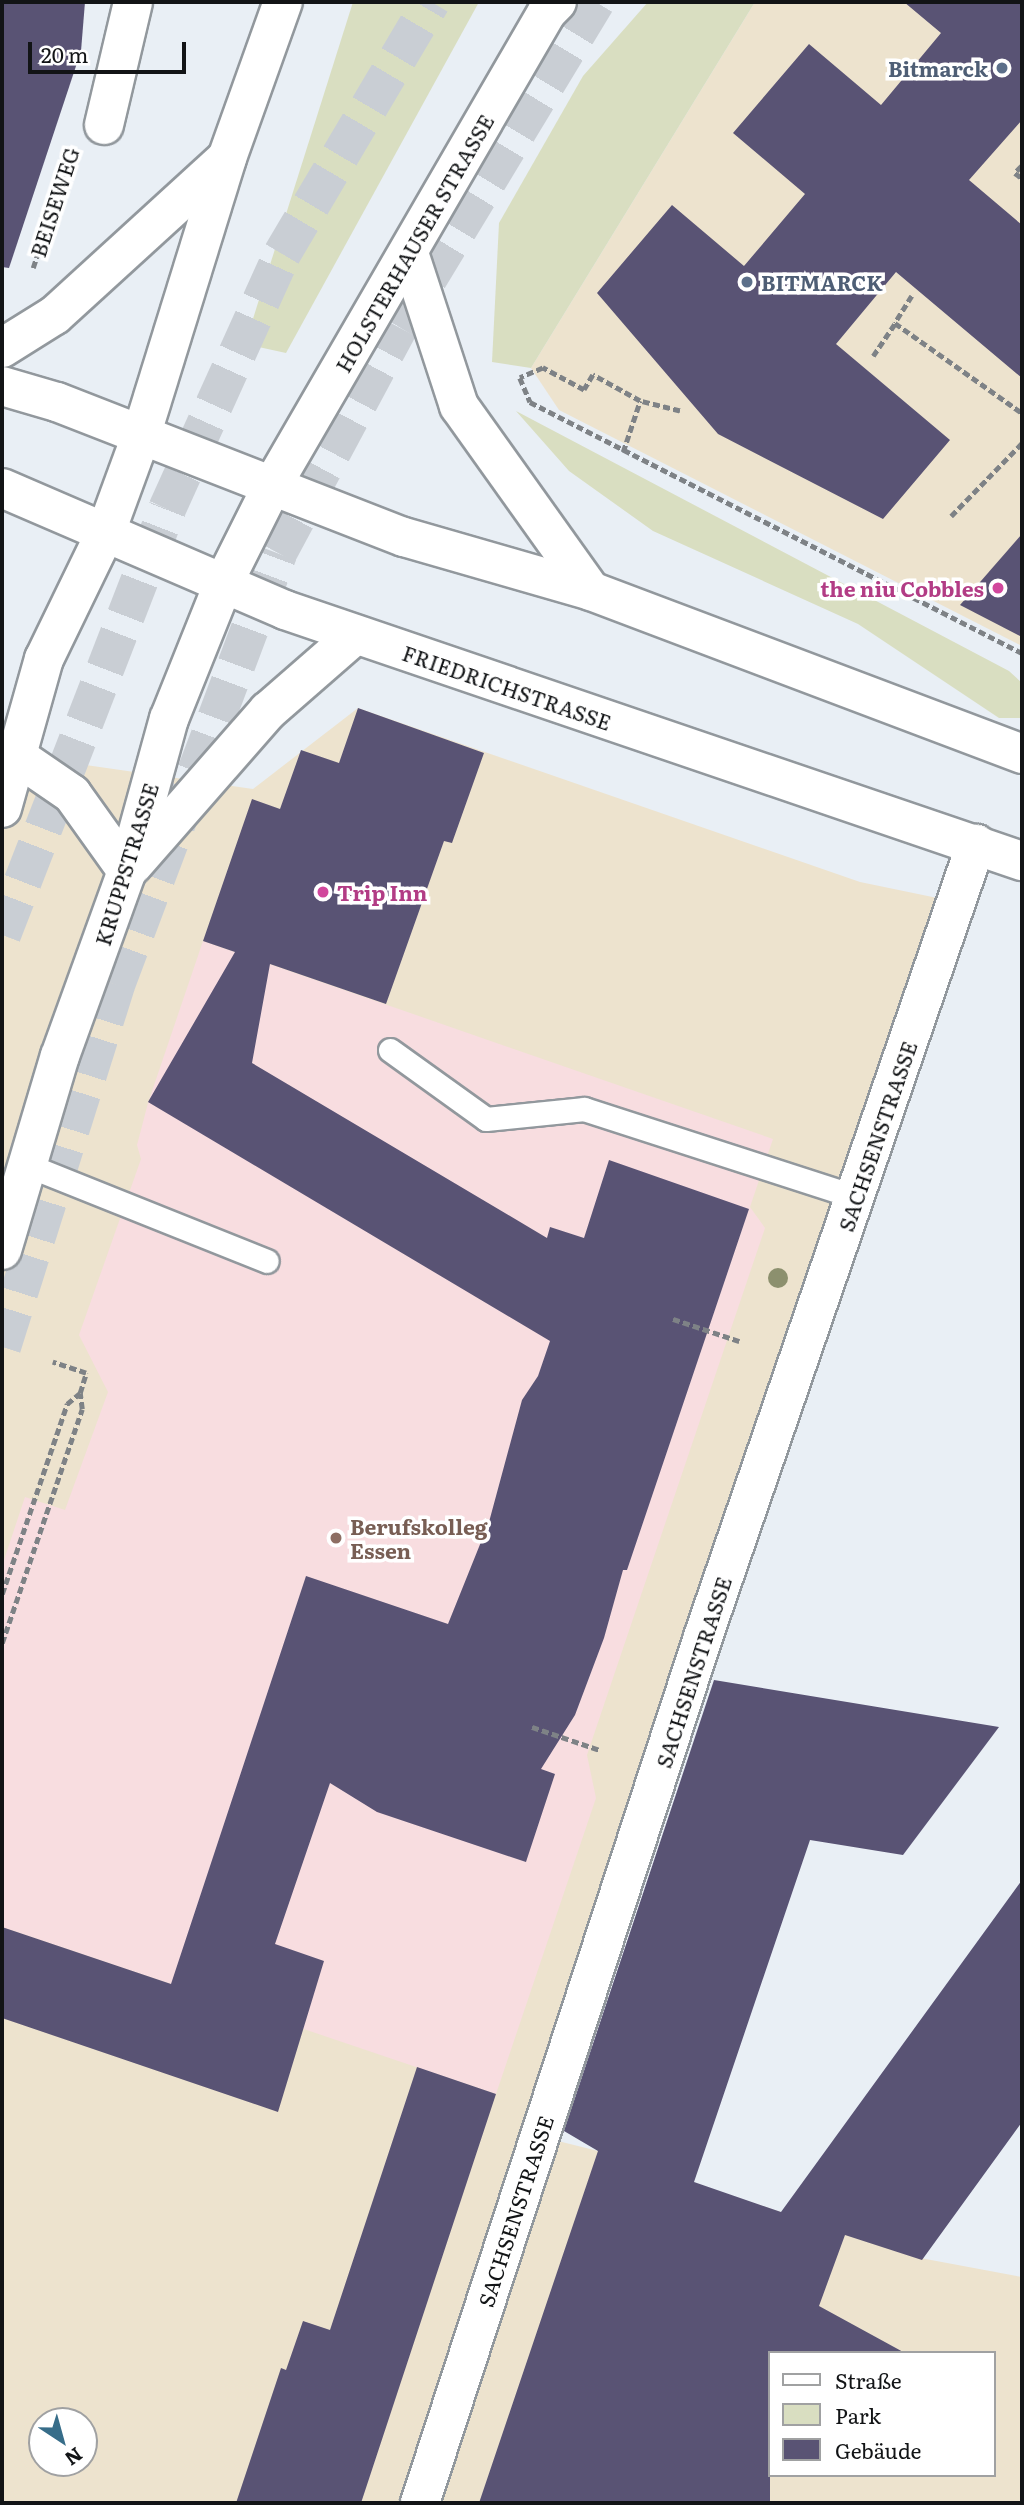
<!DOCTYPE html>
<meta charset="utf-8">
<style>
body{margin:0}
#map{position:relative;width:1024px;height:2505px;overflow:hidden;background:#e9eff5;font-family:Literata,serif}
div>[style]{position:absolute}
.commercial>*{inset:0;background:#ede3ce}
.education>*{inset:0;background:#f8dde0}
.green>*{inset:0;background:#d9dec1}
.building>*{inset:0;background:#595374}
.highway-tunnel>*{height:38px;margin-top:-19px;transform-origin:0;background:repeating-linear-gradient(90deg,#c9ced4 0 38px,transparent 0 57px)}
.path>*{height:4.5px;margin-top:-2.25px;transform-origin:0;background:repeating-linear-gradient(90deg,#7e8286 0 7px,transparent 0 10.5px)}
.roads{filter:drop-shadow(2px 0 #92989d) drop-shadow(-2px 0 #92989d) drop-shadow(0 2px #92989d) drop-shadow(0 -2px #92989d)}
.lane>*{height:23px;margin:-11.5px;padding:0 11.5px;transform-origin:11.5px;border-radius:11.5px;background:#fff}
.street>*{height:38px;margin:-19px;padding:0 19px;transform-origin:19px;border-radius:19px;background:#fff}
.primary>*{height:38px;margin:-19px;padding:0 19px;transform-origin:19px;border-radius:19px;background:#fff}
.trees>*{width:20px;height:20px;margin:-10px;border-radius:50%;background:#8c906e}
.dots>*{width:19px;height:19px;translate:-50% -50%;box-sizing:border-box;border:4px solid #fff;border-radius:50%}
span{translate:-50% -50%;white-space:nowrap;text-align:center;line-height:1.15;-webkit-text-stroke:7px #fff;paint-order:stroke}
.service-label{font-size:21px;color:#4e5e75;font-weight:700}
.right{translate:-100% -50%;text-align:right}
.left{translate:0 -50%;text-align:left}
.street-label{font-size:21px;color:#121416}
.hotel-label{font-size:21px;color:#b23c85;font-weight:700}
.education-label{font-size:21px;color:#785e54;font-weight:700}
.frame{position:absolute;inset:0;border:4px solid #121416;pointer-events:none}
.legend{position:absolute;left:768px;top:2351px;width:228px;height:126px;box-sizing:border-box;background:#fff;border:2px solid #a0a1a2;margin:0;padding:9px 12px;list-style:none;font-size:21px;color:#121416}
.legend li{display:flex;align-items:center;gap:14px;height:35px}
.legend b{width:35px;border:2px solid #a0a1a2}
.north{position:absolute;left:28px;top:2407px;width:70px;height:70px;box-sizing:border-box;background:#fff;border:2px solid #a0a1a2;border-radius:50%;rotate:144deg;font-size:19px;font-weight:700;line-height:28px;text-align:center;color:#121416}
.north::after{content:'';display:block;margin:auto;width:24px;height:32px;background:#376d89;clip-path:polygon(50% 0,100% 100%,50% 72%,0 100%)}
.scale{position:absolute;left:28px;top:42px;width:158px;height:32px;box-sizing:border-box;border:4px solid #121416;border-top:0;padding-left:9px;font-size:21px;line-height:24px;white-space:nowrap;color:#121416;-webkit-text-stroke:5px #fff;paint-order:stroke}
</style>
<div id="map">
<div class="commercial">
<div style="clip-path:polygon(755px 2px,1022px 2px,1022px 646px,559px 410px,531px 368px)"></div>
<div style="clip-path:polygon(evenodd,358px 708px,860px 882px,947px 900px,546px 2138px,598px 2151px,915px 2257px,1022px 2277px,1022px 2503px,2px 2503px,2px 753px,253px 789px,358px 708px,770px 2353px,994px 2353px,994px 2475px,770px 2475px,770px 2353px,358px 708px,42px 2421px,84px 2421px,84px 2463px,42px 2463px,42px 2421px)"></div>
</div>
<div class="education">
<div style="clip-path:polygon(203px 941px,773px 1139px,750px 1207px,765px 1228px,587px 1755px,596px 1798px,496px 2094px,2px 1927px,2px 1566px,25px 1497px,65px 1510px,108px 1392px,79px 1335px,141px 1159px,137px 1145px,148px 1103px)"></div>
</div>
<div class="green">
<div style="clip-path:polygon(353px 2px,479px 2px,286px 353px,245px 344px)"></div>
<div style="clip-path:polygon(648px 2px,755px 2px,531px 368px,492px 362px,499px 223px,583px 76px)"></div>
<div style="clip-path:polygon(516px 411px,1009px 671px,1022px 683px,1022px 718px,999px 718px,858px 624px,653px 531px,569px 471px)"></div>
</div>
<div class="building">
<div style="clip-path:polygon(2px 2px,85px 2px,81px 51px,9px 268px,2px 267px)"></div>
<div style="clip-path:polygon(904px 2px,1022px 2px,1022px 120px,969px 180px,1022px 225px,1022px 378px,896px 272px,836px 344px,950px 440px,883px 519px,718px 434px,597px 293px,672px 205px,744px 266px,805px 194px,733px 133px,809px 44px,881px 105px,941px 33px)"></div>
<div style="clip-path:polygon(1022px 534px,1022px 637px,960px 605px)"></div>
<div style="clip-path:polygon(358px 708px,484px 753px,452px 843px,444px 841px,386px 1004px,270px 964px,252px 1063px,547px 1238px,550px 1227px,584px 1238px,609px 1160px,749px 1209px,627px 1570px,623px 1570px,604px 1638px,575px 1715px,541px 1769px,555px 1774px,526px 1862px,377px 1812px,330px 1783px,275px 1944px,324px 1961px,278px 2112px,2px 2018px,2px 1927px,171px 1984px,306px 1576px,448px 1624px,489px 1522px,522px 1400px,538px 1376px,550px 1341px,148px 1102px,235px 952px,203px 941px,252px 799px,280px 809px,301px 750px,339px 763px)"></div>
<div style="clip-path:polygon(714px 1680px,999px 1727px,903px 1855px,810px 1840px,694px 2182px,781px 2212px,1022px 1880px,1022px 2122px,922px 2260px,845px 2235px,819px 2306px,905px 2353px,770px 2353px,770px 2503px,479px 2503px,598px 2151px,564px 2131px)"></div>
<div style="clip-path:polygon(417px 2067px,496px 2094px,361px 2503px,236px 2503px,281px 2368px,286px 2370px,303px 2321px,330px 2330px)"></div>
</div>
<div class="highway-tunnel">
<div style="left:2px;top:935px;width:457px;rotate:-68.8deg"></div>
<div style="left:167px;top:509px;width:280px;rotate:-65.7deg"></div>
<div style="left:282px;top:254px;width:293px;rotate:-59.4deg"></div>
<div style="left:2px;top:1347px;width:380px;rotate:-72.5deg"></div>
<div style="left:116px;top:985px;width:461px;rotate:-69.4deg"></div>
<div style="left:278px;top:553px;width:256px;rotate:-61.8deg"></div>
<div style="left:399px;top:327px;width:380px;rotate:-58.8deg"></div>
</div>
<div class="path">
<div style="left:1022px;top:166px;width:10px;rotate:135deg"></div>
<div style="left:1015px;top:173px;width:9px;rotate:36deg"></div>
<div style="left:33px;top:268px;width:118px;rotate:-72.2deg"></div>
<div style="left:912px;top:296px;width:32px;rotate:122deg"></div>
<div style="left:895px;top:323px;width:156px;rotate:35.3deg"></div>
<div style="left:873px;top:356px;width:40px;rotate:-56deg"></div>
<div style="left:680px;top:411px;width:41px;rotate:-166deg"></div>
<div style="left:640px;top:401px;width:54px;rotate:-151deg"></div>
<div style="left:593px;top:375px;width:17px;rotate:121deg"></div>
<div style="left:584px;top:390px;width:47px;rotate:-151.8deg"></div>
<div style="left:543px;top:368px;width:25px;rotate:157deg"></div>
<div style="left:520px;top:378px;width:26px;rotate:67deg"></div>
<div style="left:530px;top:402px;width:552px;rotate:27.03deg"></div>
<div style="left:623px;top:452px;width:54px;rotate:-71.6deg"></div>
<div style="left:951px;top:516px;width:102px;rotate:-45.8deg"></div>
<div style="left:673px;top:1319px;width:70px;rotate:18.4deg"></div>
<div style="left:2px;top:1594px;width:201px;rotate:-71.1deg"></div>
<div style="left:67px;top:1404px;width:17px;rotate:-40deg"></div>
<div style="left:2px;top:1643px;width:247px;rotate:-71.1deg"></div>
<div style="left:82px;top:1409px;width:16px;rotate:-97deg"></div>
<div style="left:80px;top:1393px;width:21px;rotate:-73deg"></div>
<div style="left:86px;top:1373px;width:35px;rotate:-162deg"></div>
<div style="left:532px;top:1727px;width:72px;rotate:18.7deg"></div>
</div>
<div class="roads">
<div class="lane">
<div style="left:390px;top:1050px;width:118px;rotate:35.7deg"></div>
<div style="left:486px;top:1119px;width:99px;rotate:-5.8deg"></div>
<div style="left:584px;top:1109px;width:286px;rotate:17.9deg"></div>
<div style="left:27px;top:1165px;width:258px;rotate:21.8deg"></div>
</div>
<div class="street">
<div style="left:104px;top:125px;width:126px;rotate:-76.7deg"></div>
<div style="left:420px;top:2503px;width:911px;rotate:-71.9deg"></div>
<div style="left:703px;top:1637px;width:839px;rotate:-71deg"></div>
</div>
<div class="primary">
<div style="left:409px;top:253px;width:161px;rotate:71.9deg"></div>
<div style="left:459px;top:406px;width:227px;rotate:54.5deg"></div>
<div style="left:2px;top:348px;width:62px;rotate:-31.9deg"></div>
<div style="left:55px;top:315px;width:230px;rotate:-42.4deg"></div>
<div style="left:2px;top:386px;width:57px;rotate:16.2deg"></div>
<div style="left:57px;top:402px;width:372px;rotate:21.3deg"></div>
<div style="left:404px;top:537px;width:195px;rotate:16.1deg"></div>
<div style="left:591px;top:591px;width:461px;rotate:20.7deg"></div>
<div style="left:2px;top:488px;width:308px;rotate:23.3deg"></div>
<div style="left:285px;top:610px;width:779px;rotate:18.81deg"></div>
<div style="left:15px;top:755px;width:69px;rotate:34.4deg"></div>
<div style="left:72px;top:794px;width:95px;rotate:54.5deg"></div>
<div style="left:2px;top:808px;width:155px;rotate:-74.3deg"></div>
<div style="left:44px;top:659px;width:144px;rotate:-64.1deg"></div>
<div style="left:107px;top:529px;width:99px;rotate:-69.9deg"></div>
<div style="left:141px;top:436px;width:291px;rotate:-72.8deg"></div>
<div style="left:227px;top:158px;width:166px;rotate:-70.3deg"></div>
<div style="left:133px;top:865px;width:205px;rotate:-48.8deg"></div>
<div style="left:268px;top:711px;width:116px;rotate:-41.1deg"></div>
<div style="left:2px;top:1250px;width:202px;rotate:-73.4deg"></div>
<div style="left:60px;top:1056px;width:197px;rotate:-70.1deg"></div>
<div style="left:127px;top:871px;width:158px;rotate:-74.6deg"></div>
<div style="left:169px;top:719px;width:148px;rotate:-68.1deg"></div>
<div style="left:224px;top:582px;width:107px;rotate:-63.4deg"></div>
<div style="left:272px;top:486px;width:548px;rotate:-59.88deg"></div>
<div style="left:547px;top:12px;width:14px;rotate:-45deg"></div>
</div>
</div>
<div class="trees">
<div style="left:778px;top:1278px"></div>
</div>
<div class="dots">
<div style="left:1002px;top:68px;background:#5c6f8a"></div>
<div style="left:747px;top:282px;background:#5c6f8a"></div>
<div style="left:998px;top:588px;background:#d1479c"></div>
<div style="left:323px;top:892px;background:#d1479c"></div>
<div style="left:336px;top:1538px;background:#8d6e63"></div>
</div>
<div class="service-label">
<span class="right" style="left:988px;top:68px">Bitmarck</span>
<span class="left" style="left:761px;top:282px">BITMARCK</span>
</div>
<div class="street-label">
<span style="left:54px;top:202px;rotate:-72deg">BEISEWEG</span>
<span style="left:414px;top:243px;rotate:-60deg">HOLSTERHAUSER STRASSE</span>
<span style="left:507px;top:687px;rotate:19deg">FRIEDRICHSTRASSE</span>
<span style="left:126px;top:864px;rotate:-73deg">KRUPPSTRASSE</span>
<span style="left:877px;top:1136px;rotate:-71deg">SACHSENSTRASSE</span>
<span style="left:693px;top:1672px;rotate:-72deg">SACHSENSTRASSE</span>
<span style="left:515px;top:2211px;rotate:-72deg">SACHSENSTRASSE</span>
</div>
<div class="hotel-label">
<span class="right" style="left:984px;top:588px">the niu Cobbles</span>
<span class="left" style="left:337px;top:892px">Trip Inn</span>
</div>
<div class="education-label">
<span class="left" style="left:350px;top:1538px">Berufskolleg<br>Essen</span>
</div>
<div class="frame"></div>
<ul class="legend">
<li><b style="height:9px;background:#fff"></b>Straße</li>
<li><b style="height:19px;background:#d9dec1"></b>Park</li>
<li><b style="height:19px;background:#595374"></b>Gebäude</li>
</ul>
<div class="north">N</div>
<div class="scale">20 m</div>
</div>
